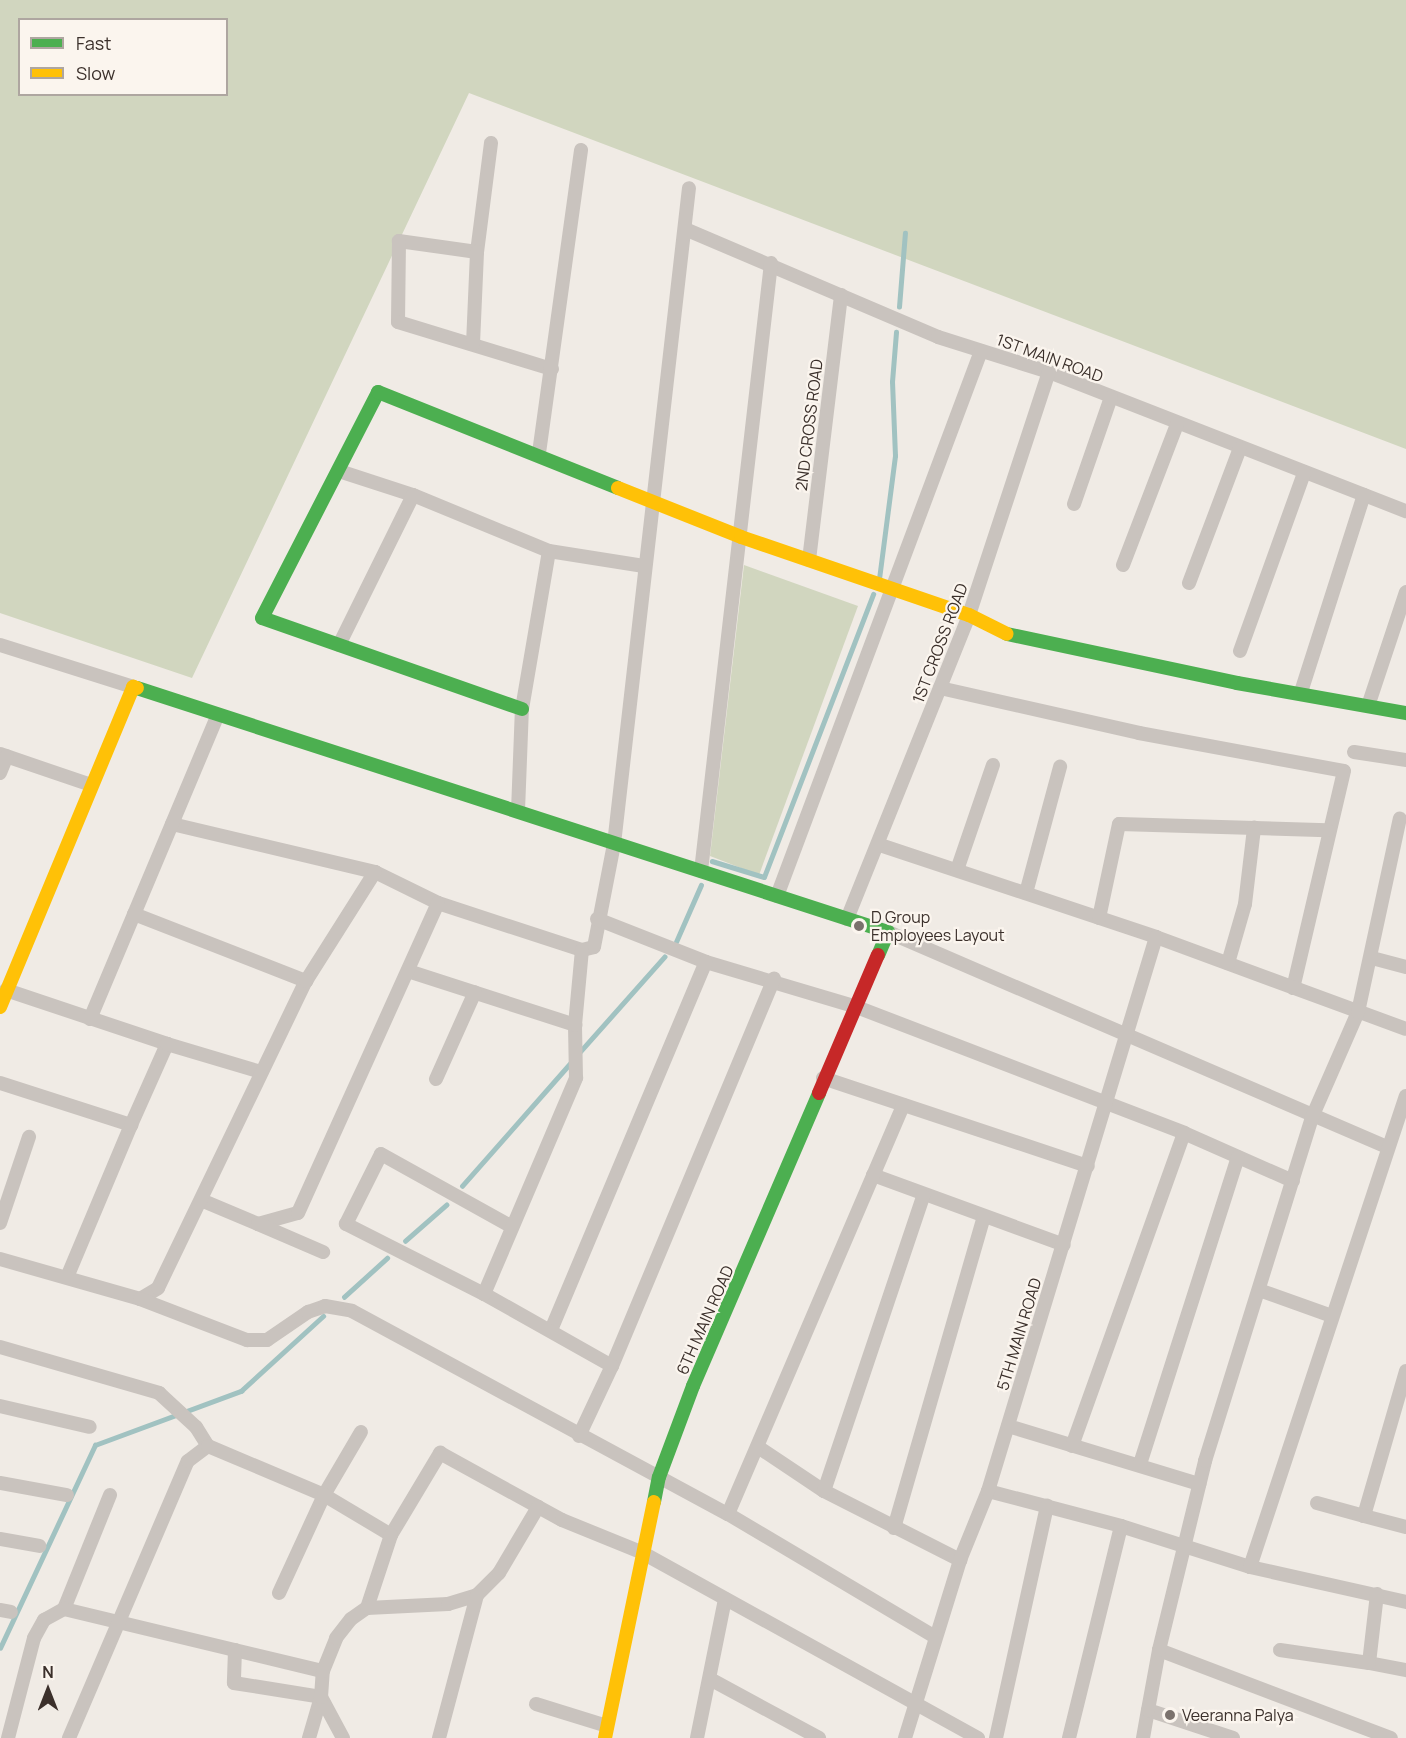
<!DOCTYPE html>
<style>
body{margin:0}
#map{position:relative;width:1406px;height:1738px;overflow:hidden;background:#f0ebe5;font-family:Manrope,sans-serif}
div>[style]{position:absolute}
.green>*{inset:0;background:#d1d6bf}
.stream>*{height:4.5px;margin:-2.25px;padding:0 2.25px;transform-origin:2.25px;border-radius:2.25px;background:#a1c2c1}
.street>*{height:14px;margin:-7px;padding:0 7px;transform-origin:7px;border-radius:7px;background:#c9c3be}
.fast>*{height:14px;margin:-7px;padding:0 7px;transform-origin:7px;border-radius:7px;background:#4caf50}
.slow>*{height:14px;margin:-7px;padding:0 7px;transform-origin:7px;border-radius:7px;background:#ffc107}
.jam>*{height:14px;margin:-7px;padding:0 7px;transform-origin:7px;border-radius:7px;background:#c62828}
.dots>*{width:16px;height:16px;translate:-50% -50%;box-sizing:border-box;border:3px solid #fbf5ee;border-radius:50%}
span{translate:-50% -50%;white-space:nowrap;text-align:center;line-height:1.15;-webkit-text-stroke:4.5px #fbf5ee;paint-order:stroke}
.street-label{font-size:16px;color:#3b302b}
.poi-label{font-size:16px;color:#3b302b}
.left{translate:0 -50%;text-align:left}
.legend{position:absolute;left:18px;top:18px;width:210px;height:78px;box-sizing:border-box;background:#fbf5ee;border:2px solid #aea6a0;margin:0;padding:8px 10px;list-style:none;font-size:18px;color:#3b302b}
.legend li{display:flex;align-items:center;gap:12px;height:30px}
.legend b{width:30px;border:2px solid #aea6a0}
.north{position:absolute;left:18px;top:1660px;width:60px;height:60px;-webkit-text-stroke:4px #fbf5ee;paint-order:stroke;rotate:0deg;font-size:16px;font-weight:700;line-height:24px;text-align:center;color:#3b302b}
.north::after{content:'';display:block;margin:auto;width:21px;height:27px;background:#3b302b;clip-path:polygon(50% 0,100% 100%,50% 72%,0 100%)}
</style>
<div id="map">
<div class="green">
<div style="clip-path:polygon(evenodd,0 0,1406px 0,1406px 449px,469px 93px,192px 678px,0 613px,0 0,20px 20px,226px 20px,226px 94px,20px 94px,20px 20px)"></div>
<div style="clip-path:polygon(744px 565px,858px 606px,759px 875px,710px 856px)"></div>
</div>
<div class="stream">
<div style="left:899px;top:307px;width:74px;rotate:-85.4deg"></div>
<div style="left:879px;top:579px;width:124px;rotate:-82.6deg"></div>
<div style="left:895px;top:456px;width:74px;rotate:-92.3deg"></div>
<div style="left:892px;top:382px;width:50px;rotate:-85.4deg"></div>
<div style="left:712px;top:861px;width:54px;rotate:17.1deg"></div>
<div style="left:764px;top:877px;width:303px;rotate:-68.9deg"></div>
<div style="left:676px;top:942px;width:62px;rotate:-66.3deg"></div>
<div style="left:578px;top:1054px;width:130px;rotate:-48.4deg"></div>
<div style="left:462px;top:1186px;width:168px;rotate:-48.6deg"></div>
<div style="left:405px;top:1241px;width:55px;rotate:-41.3deg"></div>
<div style="left:344px;top:1297px;width:58px;rotate:-42.2deg"></div>
<div style="left:0;top:1648px;width:224px;rotate:-64.9deg"></div>
<div style="left:95px;top:1445px;width:156px;rotate:-20.3deg"></div>
<div style="left:241px;top:1391px;width:111px;rotate:-42.4deg"></div>
</div>
<div class="street">
<div style="left:491px;top:143px;width:110px;rotate:97.3deg"></div>
<div style="left:477px;top:252px;width:79px;rotate:-172deg"></div>
<div style="left:399px;top:241px;width:81px;rotate:90.7deg"></div>
<div style="left:398px;top:322px;width:161px;rotate:17deg"></div>
<div style="left:685px;top:229px;width:275px;rotate:23.1deg"></div>
<div style="left:938px;top:337px;width:116px;rotate:17.5deg"></div>
<div style="left:1049px;top:372px;width:383px;rotate:21.3deg"></div>
<div style="left:473px;top:344px;width:92px;rotate:-87.5deg"></div>
<div style="left:539px;top:453px;width:306px;rotate:-82.1deg"></div>
<div style="left:339px;top:471px;width:78px;rotate:18deg"></div>
<div style="left:413px;top:495px;width:147px;rotate:22.4deg"></div>
<div style="left:549px;top:551px;width:96px;rotate:9deg"></div>
<div style="left:1074px;top:504px;width:113px;rotate:-70.9deg"></div>
<div style="left:809px;top:560px;width:267px;rotate:-83.1deg"></div>
<div style="left:1123px;top:565px;width:151px;rotate:-69deg"></div>
<div style="left:1189px;top:583px;width:144px;rotate:-69.3deg"></div>
<div style="left:0;top:645px;width:139px;rotate:17.5deg"></div>
<div style="left:339px;top:645px;width:167px;rotate:-63.7deg"></div>
<div style="left:1240px;top:651px;width:189px;rotate:-70.2deg"></div>
<div style="left:940px;top:688px;width:204px;rotate:12.7deg"></div>
<div style="left:1139px;top:733px;width:208px;rotate:10.5deg"></div>
<div style="left:1344px;top:771px;width:223px;rotate:103.2deg"></div>
<div style="left:1301px;top:692px;width:207px;rotate:-72.3deg"></div>
<div style="left:1368px;top:706px;width:120px;rotate:-71.6deg"></div>
<div style="left:1354px;top:752px;width:53px;rotate:8.7deg"></div>
<div style="left:0;top:754px;width:96px;rotate:18.8deg"></div>
<div style="left:0;top:773px;width:18px;rotate:-68deg"></div>
<div style="left:518px;top:811px;width:102px;rotate:-87.8deg"></div>
<div style="left:522px;top:709px;width:160px;rotate:-80.3deg"></div>
<div style="left:172px;top:824px;width:209px;rotate:13.3deg"></div>
<div style="left:375px;top:872px;width:70px;rotate:26.2deg"></div>
<div style="left:438px;top:903px;width:151px;rotate:18.1deg"></div>
<div style="left:582px;top:950px;width:12px;rotate:-14deg"></div>
<div style="left:594px;top:947px;width:105px;rotate:-79deg"></div>
<div style="left:614px;top:844px;width:660px;rotate:-83.48deg"></div>
<div style="left:880px;top:845px;width:291px;rotate:18.4deg"></div>
<div style="left:1156px;top:937px;width:266px;rotate:20.2deg"></div>
<div style="left:957px;top:870px;width:111px;rotate:-71.1deg"></div>
<div style="left:701px;top:871px;width:612px;rotate:-83.43deg"></div>
<div style="left:1026px;top:893px;width:131px;rotate:-74.9deg"></div>
<div style="left:777px;top:896px;width:582px;rotate:-69.48deg"></div>
<div style="left:134px;top:914px;width:185px;rotate:21.3deg"></div>
<div style="left:1099px;top:918px;width:96px;rotate:-78deg"></div>
<div style="left:1119px;top:824px;width:208px;rotate:1.7deg"></div>
<div style="left:597px;top:919px;width:117px;rotate:21.5deg"></div>
<div style="left:706px;top:962px;width:154px;rotate:16.6deg"></div>
<div style="left:854px;top:1006px;width:354px;rotate:21deg"></div>
<div style="left:1184px;top:1133px;width:119px;rotate:23.8deg"></div>
<div style="left:847px;top:919px;width:328px;rotate:-68.1deg"></div>
<div style="left:969px;top:615px;width:256px;rotate:-71.8deg"></div>
<div style="left:888px;top:932px;width:543px;rotate:23.31deg"></div>
<div style="left:1372px;top:958px;width:35px;rotate:15deg"></div>
<div style="left:1228px;top:963px;width:61px;rotate:-73.9deg"></div>
<div style="left:1245px;top:904px;width:77px;rotate:-83.2deg"></div>
<div style="left:408px;top:971px;width:176px;rotate:17.9deg"></div>
<div style="left:6px;top:990px;width:170px;rotate:18.5deg"></div>
<div style="left:90px;top:1019px;width:330px;rotate:-67.2deg"></div>
<div style="left:823px;top:1078px;width:279px;rotate:18.4deg"></div>
<div style="left:436px;top:1079px;width:95px;rotate:-65.9deg"></div>
<div style="left:0;top:1083px;width:138px;rotate:17.8deg"></div>
<div style="left:131px;top:1125px;width:165px;rotate:112.8deg"></div>
<div style="left:131px;top:1125px;width:89px;rotate:-66deg"></div>
<div style="left:167px;top:1044px;width:98px;rotate:16.6deg"></div>
<div style="left:873px;top:1175px;width:203px;rotate:20.1deg"></div>
<div style="left:201px;top:1200px;width:62px;rotate:22.8deg"></div>
<div style="left:258px;top:1224px;width:41px;rotate:-15.4deg"></div>
<div style="left:298px;top:1213px;width:340px;rotate:-65.7deg"></div>
<div style="left:0;top:1223px;width:91px;rotate:-71.4deg"></div>
<div style="left:258px;top:1224px;width:71px;rotate:23.3deg"></div>
<div style="left:0;top:1259px;width:146px;rotate:15.9deg"></div>
<div style="left:140px;top:1299px;width:21px;rotate:-31deg"></div>
<div style="left:158px;top:1288px;width:341px;rotate:-64.3deg"></div>
<div style="left:306px;top:981px;width:129px;rotate:-57.7deg"></div>
<div style="left:1259px;top:1290px;width:77px;rotate:19.6deg"></div>
<div style="left:484px;top:1294px;width:155px;rotate:-153.1deg"></div>
<div style="left:346px;top:1224px;width:78px;rotate:-63.4deg"></div>
<div style="left:381px;top:1154px;width:150px;rotate:29.1deg"></div>
<div style="left:140px;top:1299px;width:115px;rotate:21deg"></div>
<div style="left:247px;top:1340px;width:20px"></div>
<div style="left:267px;top:1340px;width:50px;rotate:-34.3deg"></div>
<div style="left:308px;top:1312px;width:18px;rotate:-19deg"></div>
<div style="left:325px;top:1306px;width:27px;rotate:10deg"></div>
<div style="left:352px;top:1311px;width:427px;rotate:28.4deg"></div>
<div style="left:728px;top:1514px;width:241px;rotate:30.7deg"></div>
<div style="left:551px;top:1330px;width:399px;rotate:-67.2deg"></div>
<div style="left:0;top:1347px;width:166px;rotate:16.1deg"></div>
<div style="left:159px;top:1393px;width:50px;rotate:42.6deg"></div>
<div style="left:196px;top:1427px;width:22px;rotate:58deg"></div>
<div style="left:612px;top:1366px;width:420px;rotate:-67.3deg"></div>
<div style="left:1406px;top:1371px;width:151px;rotate:106.2deg"></div>
<div style="left:1364px;top:1516px;width:43px;rotate:14.7deg"></div>
<div style="left:0;top:1406px;width:92px;rotate:13.1deg"></div>
<div style="left:1008px;top:1426px;width:200px;rotate:16.9deg"></div>
<div style="left:579px;top:1436px;width:77px;rotate:-64.8deg"></div>
<div style="left:612px;top:1366px;width:147px;rotate:-150.6deg"></div>
<div style="left:484px;top:1294px;width:235px;rotate:-66.9deg"></div>
<div style="left:576px;top:1078px;width:53px;rotate:-91.1deg"></div>
<div style="left:575px;top:1025px;width:75px;rotate:-84.7deg"></div>
<div style="left:1072px;top:1446px;width:332px;rotate:-70.3deg"></div>
<div style="left:758px;top:1447px;width:79px;rotate:33.7deg"></div>
<div style="left:824px;top:1491px;width:153px;rotate:26.9deg"></div>
<div style="left:1140px;top:1464px;width:322px;rotate:-72.3deg"></div>
<div style="left:0;top:1483px;width:68px;rotate:10.2deg"></div>
<div style="left:824px;top:1491px;width:311px;rotate:-71.4deg"></div>
<div style="left:988px;top:1491px;width:138px;rotate:14.7deg"></div>
<div style="left:1121px;top:1526px;width:135px;rotate:17.6deg"></div>
<div style="left:1250px;top:1567px;width:160px;rotate:12.6deg"></div>
<div style="left:110px;top:1495px;width:123px;rotate:112deg"></div>
<div style="left:64px;top:1609px;width:266px;rotate:13.5deg"></div>
<div style="left:1317px;top:1503px;width:49px;rotate:15.5deg"></div>
<div style="left:728px;top:1514px;width:445px;rotate:-66.8deg"></div>
<div style="left:894px;top:1528px;width:324px;rotate:-73.9deg"></div>
<div style="left:391px;top:1535px;width:96px;rotate:-59.1deg"></div>
<div style="left:440px;top:1453px;width:139px;rotate:28.8deg"></div>
<div style="left:562px;top:1520px;width:85px;rotate:22.1deg"></div>
<div style="left:641px;top:1552px;width:385px;rotate:28.9deg"></div>
<div style="left:0;top:1539px;width:40px;rotate:10deg"></div>
<div style="left:1250px;top:1567px;width:496px;rotate:-71.7deg"></div>
<div style="left:279px;top:1593px;width:108px;rotate:-65.3deg"></div>
<div style="left:324px;top:1495px;width:73px;rotate:-59.6deg"></div>
<div style="left:1377px;top:1594px;width:69px;rotate:96.6deg"></div>
<div style="left:1369px;top:1663px;width:38px;rotate:11deg"></div>
<div style="left:0;top:1610px;width:11px;rotate:10deg"></div>
<div style="left:235px;top:1650px;width:33px;rotate:92deg"></div>
<div style="left:234px;top:1683px;width:88px;rotate:9.1deg"></div>
<div style="left:321px;top:1697px;width:43px;rotate:106.3deg"></div>
<div style="left:1159px;top:1650px;width:248px;rotate:20.8deg"></div>
<div style="left:1280px;top:1650px;width:90px;rotate:8.3deg"></div>
<div style="left:710px;top:1679px;width:124px;rotate:28.4deg"></div>
<div style="left:536px;top:1704px;width:74px;rotate:17.2deg"></div>
<div style="left:8px;top:1738px;width:103px;rotate:-75.4deg"></div>
<div style="left:34px;top:1638px;width:21px;rotate:-61deg"></div>
<div style="left:44px;top:1620px;width:23px;rotate:-29deg"></div>
<div style="left:69px;top:1738px;width:301px;rotate:-66.8deg"></div>
<div style="left:188px;top:1461px;width:25px;rotate:-37deg"></div>
<div style="left:208px;top:1446px;width:126px;rotate:22.9deg"></div>
<div style="left:324px;top:1495px;width:78px;rotate:30.8deg"></div>
<div style="left:391px;top:1535px;width:77px;rotate:108.2deg"></div>
<div style="left:343px;top:1738px;width:47px;rotate:-118.2deg"></div>
<div style="left:321px;top:1697px;width:26px;rotate:-86deg"></div>
<div style="left:323px;top:1671px;width:35px;rotate:-68deg"></div>
<div style="left:336px;top:1638px;width:24px;rotate:-52deg"></div>
<div style="left:351px;top:1619px;width:19px;rotate:-35deg"></div>
<div style="left:367px;top:1608px;width:81px;rotate:-2.8deg"></div>
<div style="left:448px;top:1604px;width:30px;rotate:-17deg"></div>
<div style="left:477px;top:1595px;width:31px;rotate:-45deg"></div>
<div style="left:499px;top:1573px;width:77px;rotate:-59.4deg"></div>
<div style="left:439px;top:1738px;width:148px;rotate:-75.1deg"></div>
<div style="left:697px;top:1738px;width:142px;rotate:-78.6deg"></div>
<div style="left:905px;top:1738px;width:186px;rotate:-72.8deg"></div>
<div style="left:960px;top:1560px;width:74px;rotate:-67.9deg"></div>
<div style="left:988px;top:1491px;width:579px;rotate:-73.13deg"></div>
<div style="left:996px;top:1738px;width:238px;rotate:-77.6deg"></div>
<div style="left:1069px;top:1738px;width:218px;rotate:-76.2deg"></div>
<div style="left:1143px;top:1738px;width:28px;rotate:-80deg"></div>
<div style="left:1233px;top:1738px;width:89px;rotate:-161.8deg"></div>
<div style="left:1148px;top:1710px;width:61px;rotate:-79.6deg"></div>
<div style="left:1159px;top:1650px;width:195px;rotate:-76.3deg"></div>
<div style="left:1205px;top:1461px;width:362px;rotate:-72.7deg"></div>
<div style="left:1313px;top:1115px;width:112px;rotate:-66.4deg"></div>
<div style="left:1358px;top:1012px;width:198px;rotate:-77.8deg"></div>
</div>
<div class="fast">
<div style="left:1007px;top:634px;width:235px;rotate:12deg"></div>
<div style="left:1237px;top:683px;width:172px;rotate:10.1deg"></div>
<div style="left:137px;top:688px;width:790px;rotate:18deg"></div>
<div style="left:888px;top:932px;width:25px;rotate:113deg"></div>
<div style="left:522px;top:709px;width:275px;rotate:-160.7deg"></div>
<div style="left:262px;top:618px;width:254px;rotate:-62.8deg"></div>
<div style="left:378px;top:392px;width:258px;rotate:21.8deg"></div>
<div style="left:654px;top:1502px;width:25px;rotate:-79deg"></div>
<div style="left:659px;top:1477px;width:97px;rotate:-69.5deg"></div>
<div style="left:693px;top:1386px;width:319px;rotate:-66.7deg"></div>
</div>
<div class="slow">
<div style="left:618px;top:488px;width:132px;rotate:21.7deg"></div>
<div style="left:741px;top:537px;width:241px;rotate:18.9deg"></div>
<div style="left:969px;top:615px;width:42px;rotate:26.6deg"></div>
<div style="left:0;top:1007px;width:347px;rotate:-67.4deg"></div>
<div style="left:133px;top:687px;width:4px;rotate:14deg"></div>
<div style="left:605px;top:1738px;width:241px;rotate:-78.3deg"></div>
</div>
<div class="jam">
<div style="left:819px;top:1093px;width:150px;rotate:-66.9deg"></div>
</div>
<div class="dots">
<div style="left:859px;top:926px;background:#7a716c"></div>
<div style="left:1170px;top:1715px;background:#7a716c"></div>
</div>
<div class="street-label">
<span style="left:1050px;top:358px;rotate:20deg">1ST MAIN ROAD</span>
<span style="left:809px;top:425px;rotate:-83deg">2ND CROSS ROAD</span>
<span style="left:940px;top:643px;rotate:-69deg">1ST CROSS ROAD</span>
<span style="left:705px;top:1320px;rotate:-66deg">6TH MAIN ROAD</span>
<span style="left:1019px;top:1334px;rotate:-73deg">5TH MAIN ROAD</span>
</div>
<div class="poi-label">
<span class="left" style="left:871px;top:926px">D Group<br>Employees Layout</span>
<span class="left" style="left:1182px;top:1715px">Veeranna Palya</span>
</div>
<ul class="legend">
<li><b style="height:8px;background:#4caf50"></b>Fast</li>
<li><b style="height:8px;background:#ffc107"></b>Slow</li>
</ul>
<div class="north">N</div>
</div>
